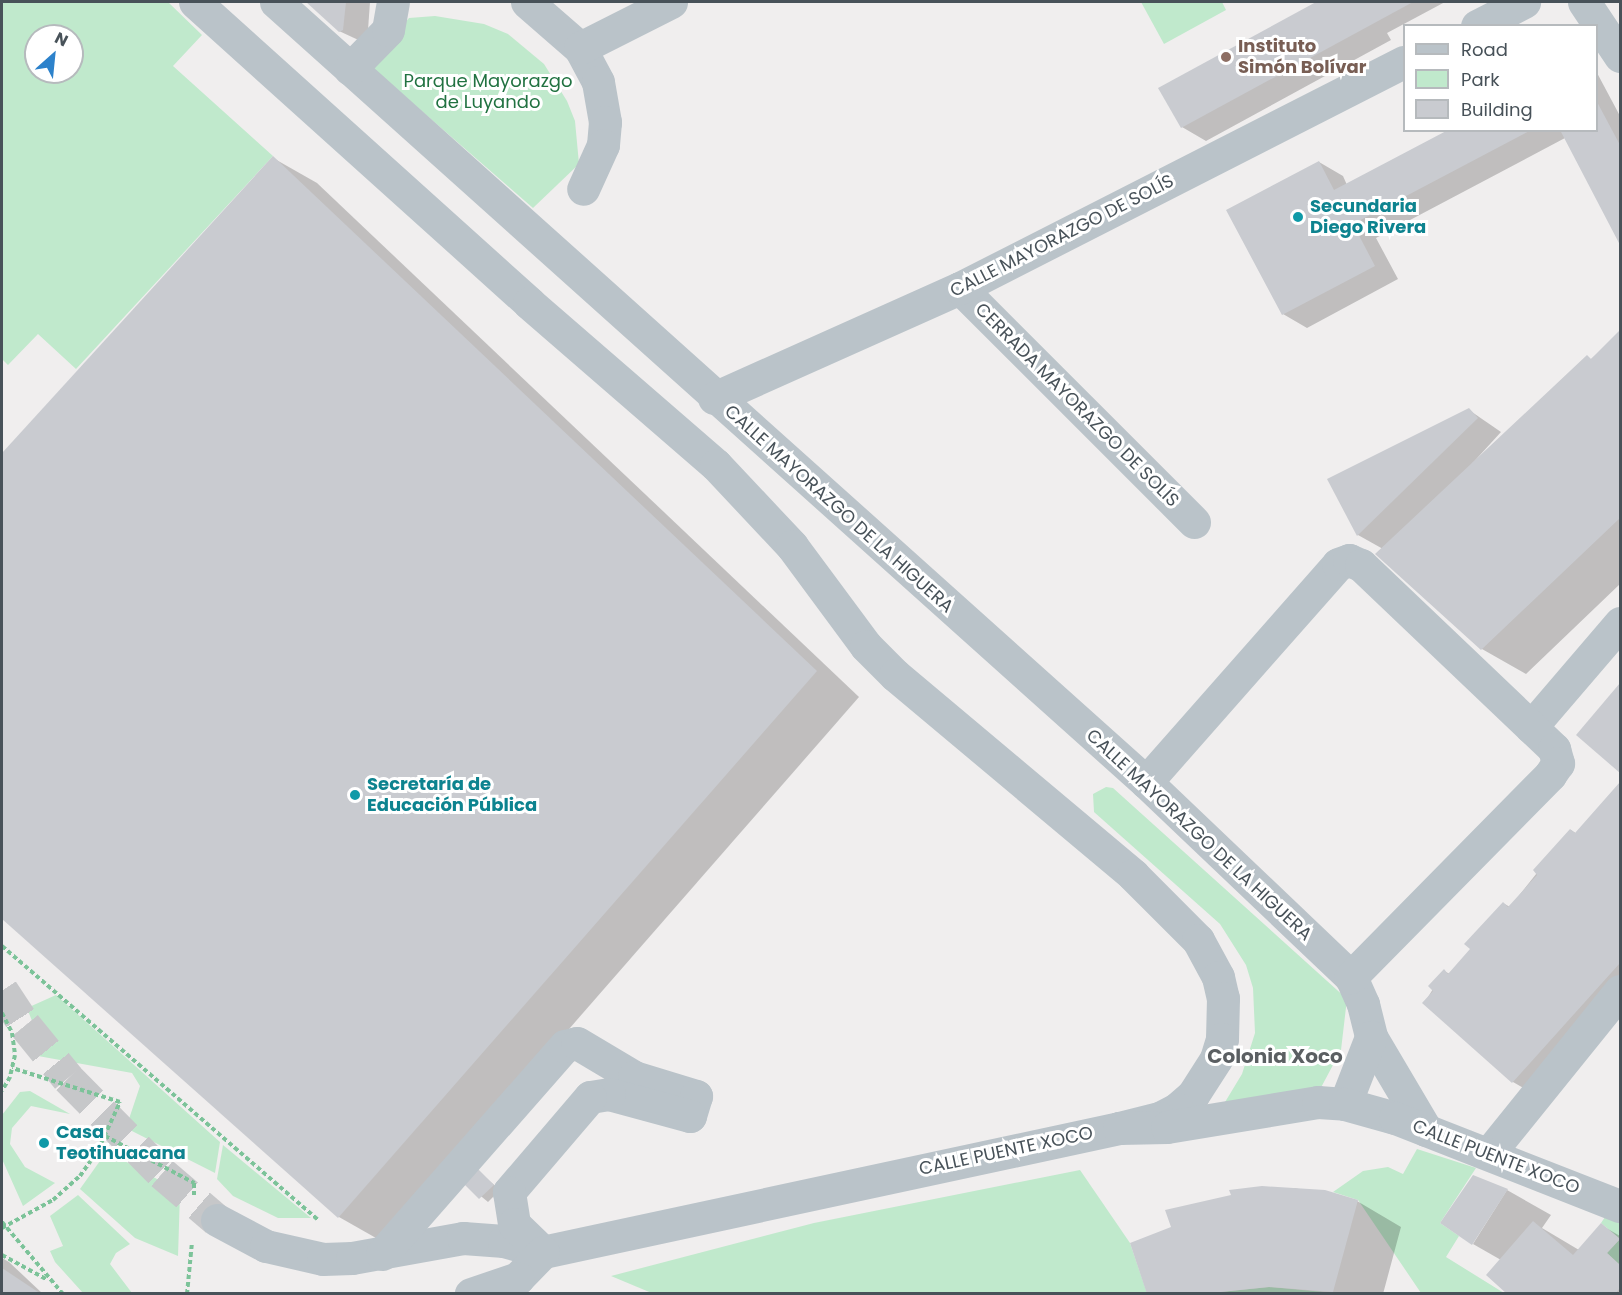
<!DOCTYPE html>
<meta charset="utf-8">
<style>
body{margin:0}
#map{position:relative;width:1622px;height:1295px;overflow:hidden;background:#f0eeee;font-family:Poppins,sans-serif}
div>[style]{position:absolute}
.green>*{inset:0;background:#c0e9cc}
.shadow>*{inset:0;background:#0003}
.building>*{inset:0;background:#c9cbd0}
.minor-tunnel>*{height:33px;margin-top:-16.5px;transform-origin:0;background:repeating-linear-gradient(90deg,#c6c7c9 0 33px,transparent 0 49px)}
.path>*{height:4px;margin-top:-2px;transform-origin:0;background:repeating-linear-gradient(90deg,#7cc399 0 4.5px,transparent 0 7.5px)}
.minor>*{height:33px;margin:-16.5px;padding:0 16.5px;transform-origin:16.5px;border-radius:16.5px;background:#bac3c9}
.dots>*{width:16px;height:16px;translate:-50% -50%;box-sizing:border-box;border:3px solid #fff;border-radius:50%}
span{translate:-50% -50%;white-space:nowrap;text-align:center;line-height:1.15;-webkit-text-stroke:6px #fff;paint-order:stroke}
.education-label{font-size:18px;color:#785e54;font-weight:700}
.left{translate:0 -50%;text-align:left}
.park-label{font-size:18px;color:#217241}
.culture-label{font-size:18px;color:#0d838f;font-weight:700}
.street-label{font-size:18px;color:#485259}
.neighbourhood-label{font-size:20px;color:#5b5f62;font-weight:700}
.frame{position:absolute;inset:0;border:3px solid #485259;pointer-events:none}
.legend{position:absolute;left:1403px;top:24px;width:195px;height:108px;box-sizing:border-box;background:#fff;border:2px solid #b6babd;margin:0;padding:8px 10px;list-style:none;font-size:18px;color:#485259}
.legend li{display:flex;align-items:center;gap:12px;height:30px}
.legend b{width:30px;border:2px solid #b6babd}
.north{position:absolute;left:24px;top:24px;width:60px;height:60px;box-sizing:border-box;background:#fff;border:2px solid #b6babd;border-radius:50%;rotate:27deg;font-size:16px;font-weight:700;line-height:24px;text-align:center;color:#485259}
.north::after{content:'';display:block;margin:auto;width:21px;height:27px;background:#2d82cb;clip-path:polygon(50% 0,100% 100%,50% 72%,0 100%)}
</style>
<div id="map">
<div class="green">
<div style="clip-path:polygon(evenodd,2px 2px,168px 2px,202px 35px,173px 66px,273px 156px,76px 369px,38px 334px,8px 365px,2px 359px,2px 2px,36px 36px,72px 36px,72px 72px,36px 72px,36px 36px)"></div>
<div style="clip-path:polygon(1141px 2px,1222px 2px,1226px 10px,1164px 44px)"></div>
<div style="clip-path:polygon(435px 16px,484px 24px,508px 34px,544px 64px,567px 101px,575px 121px,579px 164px,533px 208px,370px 66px,409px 18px)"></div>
<div style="clip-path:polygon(1106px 787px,1113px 788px,1347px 999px,1341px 1050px,1317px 1095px,1219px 1112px,1242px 1074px,1255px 1033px,1253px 988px,1246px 965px,1220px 924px,1094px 812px,1093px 794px)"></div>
<div style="clip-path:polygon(56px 995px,220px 1142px,215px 1173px,126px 1128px,140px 1086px,132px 1073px,38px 1056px,39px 1039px,27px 1008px)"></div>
<div style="clip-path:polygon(30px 1091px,70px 1114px,31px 1106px,12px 1128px,10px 1144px,25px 1167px,55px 1183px,23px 1206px,2px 1159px,2px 1115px,20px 1092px)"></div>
<div style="clip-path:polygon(223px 1145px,311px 1218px,278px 1218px,233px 1196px,217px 1179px)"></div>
<div style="clip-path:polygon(1417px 1149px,1476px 1168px,1440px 1223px,1459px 1236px,1446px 1257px,1504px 1293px,1421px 1293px,1358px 1200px,1333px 1192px,1363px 1171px,1388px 1167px,1403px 1174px)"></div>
<div style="clip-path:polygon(107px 1151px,180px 1192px,178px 1256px,135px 1238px,80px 1189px)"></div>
<div style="clip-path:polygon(1080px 1170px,1130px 1243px,1147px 1293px,654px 1294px,611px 1276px,814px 1223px)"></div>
<div style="clip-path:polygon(78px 1195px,130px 1244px,116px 1253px,110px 1264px,132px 1293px,83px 1293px,55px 1262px,50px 1251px,63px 1246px,50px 1216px)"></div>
<div style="clip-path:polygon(1607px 1214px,1620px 1220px,1620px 1265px,1607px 1253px,1620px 1239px,1601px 1223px)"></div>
<div style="clip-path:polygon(1269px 1287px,1334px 1293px,1201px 1294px)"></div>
</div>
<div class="shadow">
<div style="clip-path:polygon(308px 2px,370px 2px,367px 44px,339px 31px)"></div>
<div style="clip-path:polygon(1320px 2px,1445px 2px,1387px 33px,1391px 40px,1206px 141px,1182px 127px,1160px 88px)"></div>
<div style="clip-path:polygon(1596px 71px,1620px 116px,1620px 242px,1565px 138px,1376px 238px,1398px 279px,1307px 328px,1283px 314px,1319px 162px,1343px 176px,1347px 185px,1451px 130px,1596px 130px)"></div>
<div style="clip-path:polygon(273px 158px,317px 183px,859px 697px,383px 1242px,339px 1217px,2px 917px,2px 458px)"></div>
<div style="clip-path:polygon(1620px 333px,1620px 584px,1526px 674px,1482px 649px,1378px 554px,1383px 549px,1358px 535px,1329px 480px,1469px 410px,1501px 432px,1459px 478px)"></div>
<div style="clip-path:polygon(1620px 685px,1620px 771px,1578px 734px)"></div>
<div style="clip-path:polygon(1620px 785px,1620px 1015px,1544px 1100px,1513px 1082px,1425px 1002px,1444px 971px,1450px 974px,1472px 949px,1503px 903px,1510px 907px,1571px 830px,1577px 834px)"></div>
<div style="clip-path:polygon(477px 1170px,500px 1190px,488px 1202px,465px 1183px)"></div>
<div style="clip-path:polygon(1294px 1188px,1357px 1201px,1401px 1227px,1383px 1294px,1148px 1294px,1173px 1228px,1233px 1196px,1231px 1192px)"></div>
<div style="clip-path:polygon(1507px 1190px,1551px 1215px,1542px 1228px,1579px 1250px,1601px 1225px,1620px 1236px,1620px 1294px,1510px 1294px,1501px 1260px,1473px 1244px)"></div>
<div style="clip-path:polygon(2px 1258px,9px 1262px,43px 1294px,2px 1294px)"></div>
</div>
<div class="building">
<div style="clip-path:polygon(306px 2px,346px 2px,343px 30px,339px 32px)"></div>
<div style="clip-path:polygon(1316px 2px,1413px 2px,1181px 128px,1158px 88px)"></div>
<div style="clip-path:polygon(1596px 100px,1620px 145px,1620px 245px,1560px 130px,1596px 130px)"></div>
<div style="clip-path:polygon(1448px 130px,1531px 130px,1353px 224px,1375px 266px,1282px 315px,1226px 210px,1319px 161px,1334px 190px)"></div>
<div style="clip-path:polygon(273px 156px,817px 671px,338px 1218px,2px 919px,2px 453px)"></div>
<div style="clip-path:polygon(1620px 330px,1620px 518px,1481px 650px,1375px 554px,1587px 355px,1591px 359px)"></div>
<div style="clip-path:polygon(1469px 408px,1478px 418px,1357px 536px,1327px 479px)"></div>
<div style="clip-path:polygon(1620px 683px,1620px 773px,1576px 735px)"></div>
<div style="clip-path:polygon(1620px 782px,1620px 963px,1512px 1083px,1422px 1003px,1433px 991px,1428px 986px,1444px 969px,1448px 974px,1470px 949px,1464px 944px,1503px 902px,1508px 907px,1537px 875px,1533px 870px,1570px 829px,1575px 833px)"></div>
<div style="clip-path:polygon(477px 1168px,494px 1185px,479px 1199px,463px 1183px)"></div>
<div style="clip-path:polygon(1473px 1175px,1508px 1189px,1472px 1245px,1440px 1223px)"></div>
<div style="clip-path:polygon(1262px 1186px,1325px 1190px,1358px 1200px,1333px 1292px,1269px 1287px,1201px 1294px,1147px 1294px,1130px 1243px,1171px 1227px,1165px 1210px,1231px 1195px,1229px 1190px)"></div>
<div style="clip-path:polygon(1533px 1221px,1573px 1255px,1601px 1223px,1620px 1239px,1607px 1253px,1620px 1265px,1620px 1288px,1615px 1294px,1507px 1294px,1486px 1275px)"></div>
<div style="clip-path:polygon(2px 1268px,41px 1294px,2px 1294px)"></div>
</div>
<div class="minor-tunnel">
<div style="left:2px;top:990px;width:42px;rotate:56.7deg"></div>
<div style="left:25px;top:1025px;width:68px;rotate:50.9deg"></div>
<div style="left:68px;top:1078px;width:134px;rotate:45.3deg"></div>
<div style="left:162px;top:1173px;width:72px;rotate:40.5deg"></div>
</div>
<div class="path">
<div style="left:2px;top:946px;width:418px;rotate:40.9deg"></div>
<div style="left:2px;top:1013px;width:22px;rotate:63deg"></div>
<div style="left:12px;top:1033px;width:22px;rotate:82deg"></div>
<div style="left:15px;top:1055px;width:23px;rotate:103deg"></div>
<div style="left:10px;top:1077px;width:16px;rotate:120deg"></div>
<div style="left:105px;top:1136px;width:101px;rotate:27.8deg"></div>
<div style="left:194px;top:1183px;width:15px;rotate:90deg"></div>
<div style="left:2px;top:1222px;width:94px;rotate:49.7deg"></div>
<div style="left:2px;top:1228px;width:58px;rotate:-28.8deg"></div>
<div style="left:53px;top:1200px;width:36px;rotate:-42deg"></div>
<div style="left:80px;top:1176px;width:32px;rotate:-55deg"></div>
<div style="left:98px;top:1150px;width:53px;rotate:-65.4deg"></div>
<div style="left:120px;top:1102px;width:113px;rotate:-162.5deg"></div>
<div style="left:2px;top:1255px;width:50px;rotate:28.6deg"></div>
<div style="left:187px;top:1294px;width:52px;rotate:-84.5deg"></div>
</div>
<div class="minor">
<div style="left:195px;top:2px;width:450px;rotate:42deg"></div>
<div style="left:529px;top:303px;width:247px;rotate:40.9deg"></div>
<div style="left:716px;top:465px;width:111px;rotate:46.8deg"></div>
<div style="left:792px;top:546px;width:124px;rotate:53.5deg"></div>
<div style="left:866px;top:646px;width:41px;rotate:45deg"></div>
<div style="left:895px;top:675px;width:311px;rotate:40deg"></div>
<div style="left:1133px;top:875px;width:92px;rotate:45deg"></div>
<div style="left:1198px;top:940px;width:42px;rotate:61.6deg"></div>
<div style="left:1218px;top:977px;width:22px;rotate:77deg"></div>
<div style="left:1223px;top:998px;width:41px;rotate:91.4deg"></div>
<div style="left:1222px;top:1039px;width:21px;rotate:107deg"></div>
<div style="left:1216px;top:1059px;width:43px;rotate:122.6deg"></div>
<div style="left:1193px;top:1095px;width:21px;rotate:139deg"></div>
<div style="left:1177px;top:1109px;width:20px;rotate:153deg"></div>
<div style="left:1159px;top:1118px;width:41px;rotate:166deg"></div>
<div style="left:276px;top:2px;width:1168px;rotate:41.88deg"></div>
<div style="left:1146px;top:782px;width:283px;rotate:43.6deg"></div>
<div style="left:1351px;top:977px;width:30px;rotate:66deg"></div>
<div style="left:1363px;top:1004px;width:34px;rotate:76deg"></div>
<div style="left:1371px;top:1037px;width:108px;rotate:59.4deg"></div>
<div style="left:527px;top:2px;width:70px;rotate:41deg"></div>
<div style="left:580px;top:48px;width:38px;rotate:62deg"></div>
<div style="left:598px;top:82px;width:41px;rotate:80.1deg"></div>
<div style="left:605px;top:122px;width:23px;rotate:95deg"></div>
<div style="left:603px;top:145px;width:48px;rotate:114.4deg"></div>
<div style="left:1584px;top:2px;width:65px;rotate:56.3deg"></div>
<div style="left:1477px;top:26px;width:53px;rotate:-27.1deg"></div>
<div style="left:580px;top:48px;width:102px;rotate:-26.8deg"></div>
<div style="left:350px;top:69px;width:54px;rotate:-45.7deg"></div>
<div style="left:388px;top:30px;width:28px;rotate:-80deg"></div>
<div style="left:960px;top:288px;width:331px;rotate:45deg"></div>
<div style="left:714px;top:398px;width:269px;rotate:-24.1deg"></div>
<div style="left:960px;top:288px;width:498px;rotate:-27deg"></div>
<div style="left:1531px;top:727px;width:137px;rotate:-49.4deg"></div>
<div style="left:1146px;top:782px;width:290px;rotate:-48.6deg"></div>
<div style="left:1338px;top:564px;width:12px;rotate:-20deg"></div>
<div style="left:1349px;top:560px;width:13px;rotate:23deg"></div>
<div style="left:1361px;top:565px;width:267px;rotate:43.6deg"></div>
<div style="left:1554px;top:749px;width:15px;rotate:74deg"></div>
<div style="left:1558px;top:763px;width:14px;rotate:124deg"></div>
<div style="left:1550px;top:775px;width:284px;rotate:134.6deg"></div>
<div style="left:1345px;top:1104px;width:72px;rotate:-68.8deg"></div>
<div style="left:1490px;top:1152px;width:207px;rotate:-51.1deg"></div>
<div style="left:217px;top:1220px;width:55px;rotate:28deg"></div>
<div style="left:266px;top:1246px;width:58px;rotate:12.8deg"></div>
<div style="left:323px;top:1259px;width:29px;rotate:-2deg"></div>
<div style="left:352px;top:1258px;width:113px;rotate:-10.2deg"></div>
<div style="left:463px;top:1238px;width:41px;rotate:4.2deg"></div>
<div style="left:504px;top:1241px;width:41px;rotate:15.8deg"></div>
<div style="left:543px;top:1252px;width:589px;rotate:-12.15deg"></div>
<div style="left:1119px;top:1128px;width:48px;rotate:-1.2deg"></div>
<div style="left:1167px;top:1127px;width:153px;rotate:-9.4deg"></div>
<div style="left:1318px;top:1102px;width:27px;rotate:4deg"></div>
<div style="left:1345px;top:1104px;width:52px;rotate:15.6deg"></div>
<div style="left:1395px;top:1118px;width:242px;rotate:21.4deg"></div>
<div style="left:382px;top:1254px;width:277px;rotate:-48.7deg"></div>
<div style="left:565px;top:1046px;width:12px;rotate:-14deg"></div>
<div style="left:577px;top:1043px;width:66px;rotate:30.8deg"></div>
<div style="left:634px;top:1077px;width:65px;rotate:17deg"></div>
<div style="left:696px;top:1096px;width:21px;rotate:107deg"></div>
<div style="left:690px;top:1116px;width:84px;rotate:-164.8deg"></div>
<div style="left:609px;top:1094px;width:19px;rotate:171deg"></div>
<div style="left:590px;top:1097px;width:125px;rotate:130.5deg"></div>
<div style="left:509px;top:1192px;width:32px;rotate:81deg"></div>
<div style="left:514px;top:1224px;width:40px;rotate:44deg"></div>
<div style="left:543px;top:1252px;width:36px;rotate:134deg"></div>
<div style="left:518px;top:1278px;width:50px;rotate:161.2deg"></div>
</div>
<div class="dots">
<div style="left:1226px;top:57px;background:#8d6e63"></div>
<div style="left:1298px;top:217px;background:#0f9aa8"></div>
<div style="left:355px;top:795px;background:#0f9aa8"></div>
<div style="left:44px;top:1143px;background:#0f9aa8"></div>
</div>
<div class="education-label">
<span class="left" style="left:1238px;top:57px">Instituto<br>Simón Bolívar</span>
</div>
<div class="park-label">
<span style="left:488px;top:92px">Parque Mayorazgo<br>de Luyando</span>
</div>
<div class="culture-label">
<span class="left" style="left:1310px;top:217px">Secundaria<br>Diego Rivera</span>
<span class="left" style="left:367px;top:795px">Secretaría de<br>Educación Pública</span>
<span class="left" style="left:56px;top:1143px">Casa<br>Teotihuacana</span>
</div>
<div class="street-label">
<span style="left:1062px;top:236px;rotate:-27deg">CALLE MAYORAZGO DE SOLÍS</span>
<span style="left:1077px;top:405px;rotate:45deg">CERRADA MAYORAZGO DE SOLÍS</span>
<span style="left:839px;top:509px;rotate:42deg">CALLE MAYORAZGO DE LA HIGUERA</span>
<span style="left:1199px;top:835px;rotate:43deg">CALLE MAYORAZGO DE LA HIGUERA</span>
<span style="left:1006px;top:1151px;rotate:-12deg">CALLE PUENTE XOCO</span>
<span style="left:1496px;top:1157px;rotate:21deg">CALLE PUENTE XOCO</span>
</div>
<div class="neighbourhood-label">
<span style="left:1275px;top:1056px">Colonia Xoco</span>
</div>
<div class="frame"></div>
<ul class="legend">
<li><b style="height:8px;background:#bac3c9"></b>Road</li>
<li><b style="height:16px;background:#c0e9cc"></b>Park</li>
<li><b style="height:16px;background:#c9cbd0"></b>Building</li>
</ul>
<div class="north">N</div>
</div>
